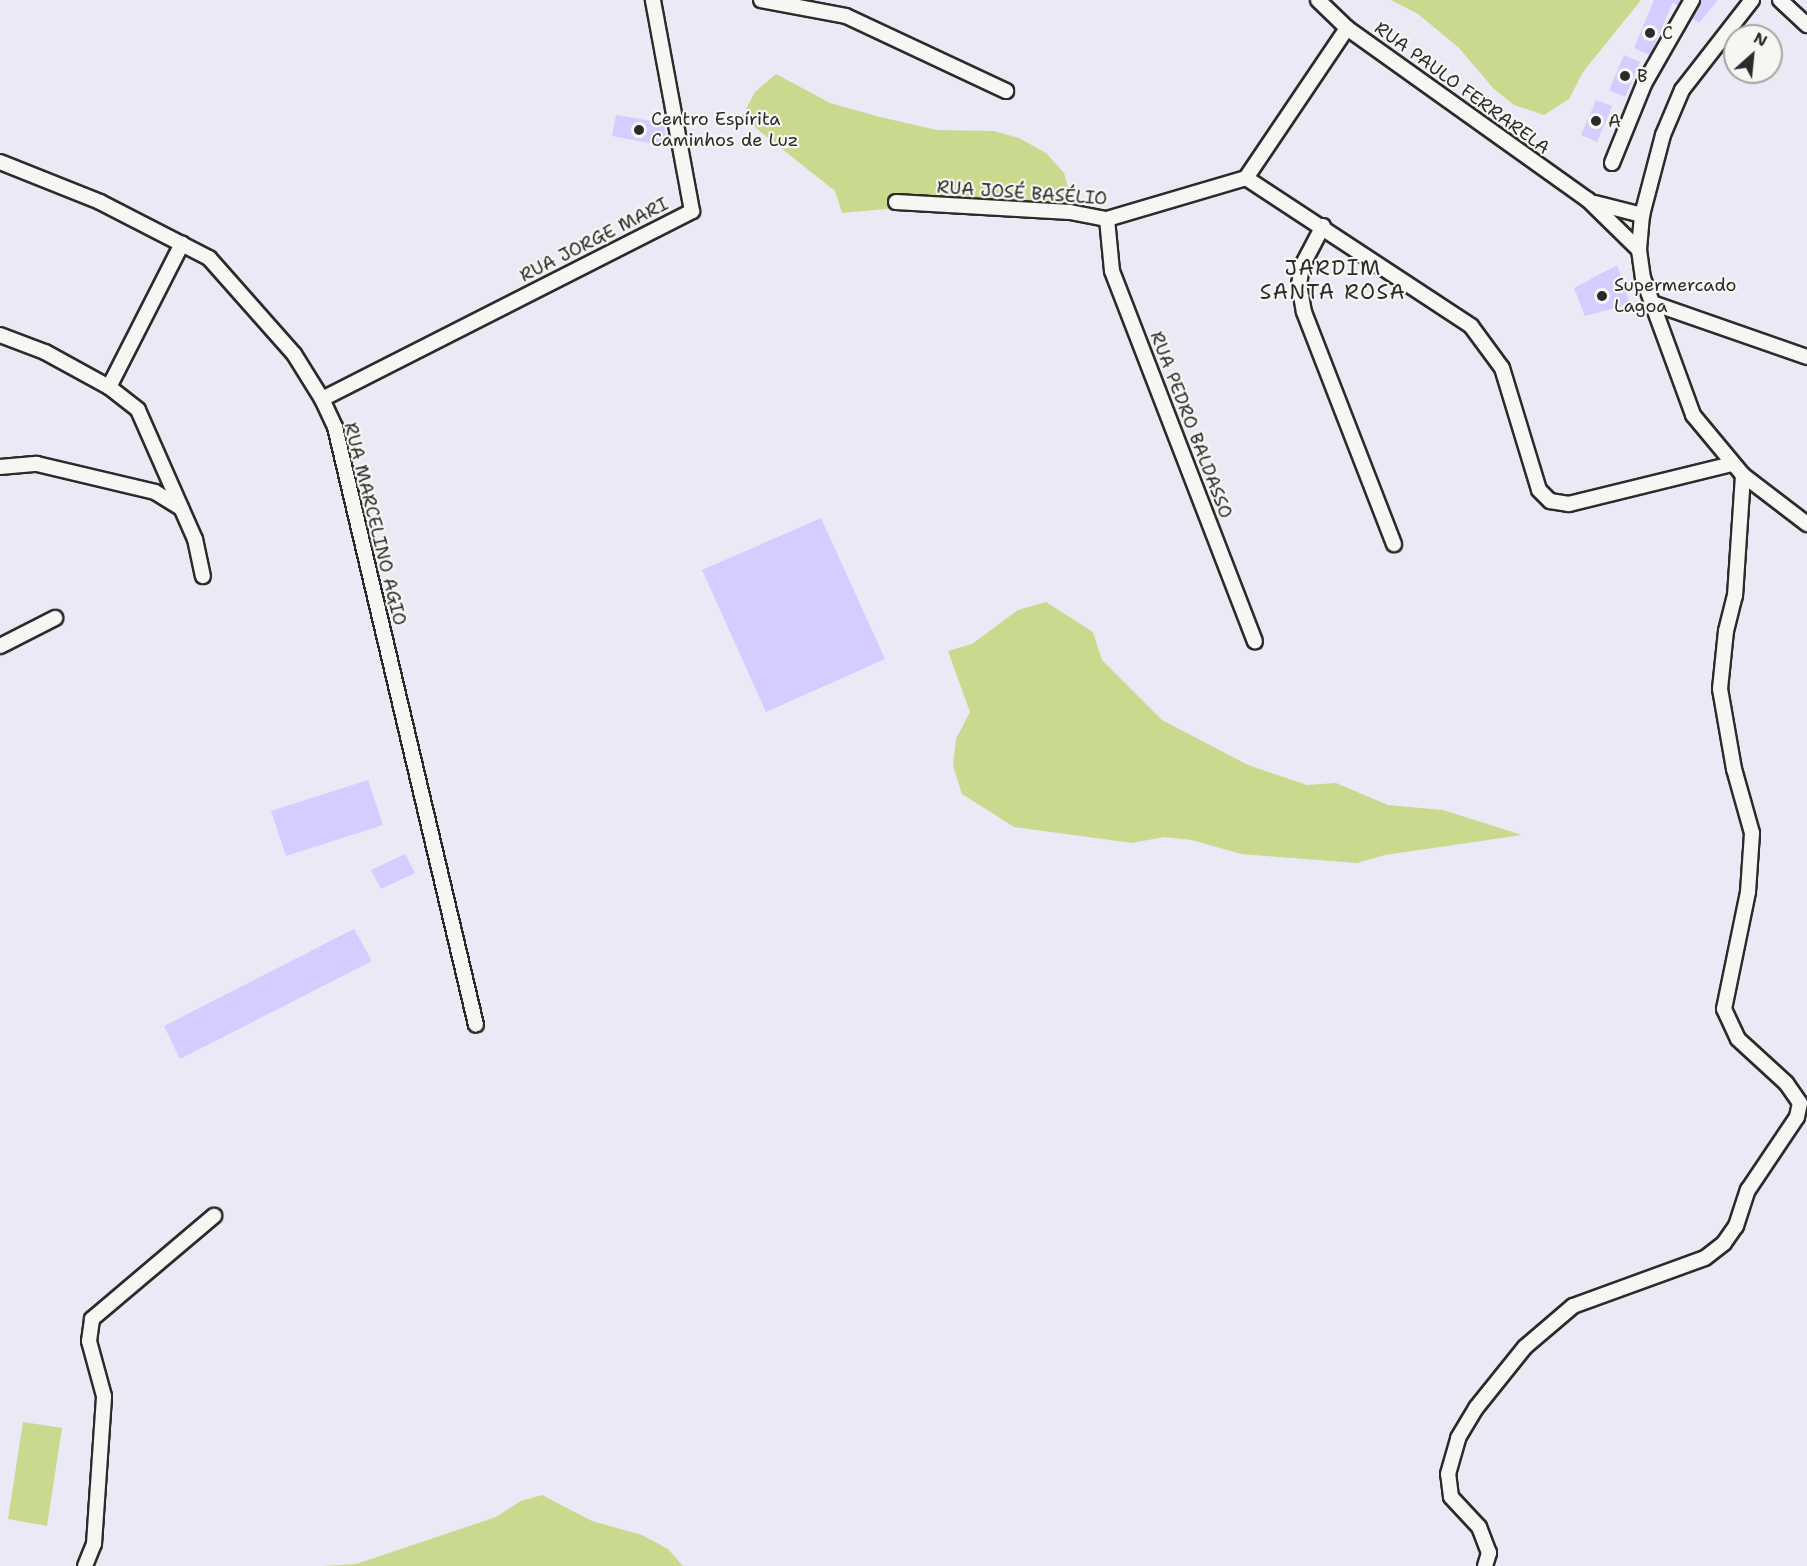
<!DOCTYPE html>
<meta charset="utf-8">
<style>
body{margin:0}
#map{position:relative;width:1807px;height:1566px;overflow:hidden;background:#ece9f6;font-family:"Shantell Sans",sans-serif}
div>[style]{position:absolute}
.green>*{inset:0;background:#c9d98d}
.building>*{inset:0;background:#d5ccff}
.roads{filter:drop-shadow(2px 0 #2b2b2b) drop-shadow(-2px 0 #2b2b2b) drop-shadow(0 2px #2b2b2b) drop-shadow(0 -2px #2b2b2b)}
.street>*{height:14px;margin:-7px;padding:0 7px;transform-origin:7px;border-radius:7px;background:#f6f6f2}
.dots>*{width:16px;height:16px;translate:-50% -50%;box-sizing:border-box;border:3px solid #f6f6f2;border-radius:50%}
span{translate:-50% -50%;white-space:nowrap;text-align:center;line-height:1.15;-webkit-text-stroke:4.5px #f6f6f2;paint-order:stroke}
.poi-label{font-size:18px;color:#2b2b2b}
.left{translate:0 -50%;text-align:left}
.street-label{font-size:18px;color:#2b2b2b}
.quarter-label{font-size:21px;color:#2b2b2b;letter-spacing:1.5px}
.north{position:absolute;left:1723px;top:24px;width:60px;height:60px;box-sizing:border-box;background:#f6f6f2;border:2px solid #a5a5a2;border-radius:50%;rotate:27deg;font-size:16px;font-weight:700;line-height:24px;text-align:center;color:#2b2b2b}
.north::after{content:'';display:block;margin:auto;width:21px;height:27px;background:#2b2b2b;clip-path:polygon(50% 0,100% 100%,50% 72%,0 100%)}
</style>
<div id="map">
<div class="green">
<div style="clip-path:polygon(1391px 0,1641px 0,1583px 72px,1569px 99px,1544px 115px,1514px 105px,1494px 89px,1458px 47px,1418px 14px)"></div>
<div style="clip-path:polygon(776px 74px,830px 103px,880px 117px,937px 130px,994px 131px,1019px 138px,1046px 153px,1064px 173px,1072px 201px,1045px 209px,908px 207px,842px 213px,835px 191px,742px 117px,755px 92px)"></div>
<div style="clip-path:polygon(1046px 602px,1093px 632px,1102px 660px,1162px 720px,1248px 765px,1307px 785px,1336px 783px,1388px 805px,1443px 810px,1522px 835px,1385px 855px,1357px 863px,1241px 854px,1192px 840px,1164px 837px,1132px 843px,1014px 827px,962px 794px,953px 766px,956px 739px,970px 712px,948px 651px,972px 644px,1018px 610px)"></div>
<div style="clip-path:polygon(23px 1422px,62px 1428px,47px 1526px,8px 1519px)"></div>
<div style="clip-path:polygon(542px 1495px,592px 1521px,642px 1535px,668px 1549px,683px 1566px,324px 1566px,356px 1564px,383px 1555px,496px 1517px,521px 1501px)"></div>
</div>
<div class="building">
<div style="clip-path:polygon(1654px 0,1682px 0,1678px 6px,1673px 2px,1650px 55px,1634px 48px)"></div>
<div style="clip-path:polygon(1701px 0,1718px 0,1699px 23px,1692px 18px)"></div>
<div style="clip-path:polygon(1624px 55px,1640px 62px,1625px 97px,1609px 90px)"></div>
<div style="clip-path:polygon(1596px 100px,1612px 106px,1597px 142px,1581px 135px)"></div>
<div style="clip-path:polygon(616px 115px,664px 123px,666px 146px,612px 136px)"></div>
<div style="clip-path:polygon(1617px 265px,1630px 304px,1585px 316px,1574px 288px)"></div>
<div style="clip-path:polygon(821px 518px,885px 659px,766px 712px,702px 570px)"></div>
<div style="clip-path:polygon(368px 780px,383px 825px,286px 856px,271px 811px)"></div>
<div style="clip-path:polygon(405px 854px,415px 873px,381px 889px,371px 870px)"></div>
<div style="clip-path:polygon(354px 929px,372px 961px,180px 1059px,164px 1026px)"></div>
</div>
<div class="roads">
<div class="street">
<div style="left:761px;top:0;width:86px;rotate:10.7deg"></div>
<div style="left:846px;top:16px;width:177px;rotate:25.1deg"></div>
<div style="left:1318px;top:0;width:40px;rotate:44deg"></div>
<div style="left:1347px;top:28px;width:296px;rotate:35.5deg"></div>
<div style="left:1588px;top:200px;width:71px;rotate:44.4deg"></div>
<div style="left:1752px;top:0;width:114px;rotate:127.9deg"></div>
<div style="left:1682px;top:90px;width:49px;rotate:112.9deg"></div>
<div style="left:1663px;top:135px;width:83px;rotate:104.7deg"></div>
<div style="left:1642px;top:215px;width:35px;rotate:95deg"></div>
<div style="left:1639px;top:250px;width:28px;rotate:82deg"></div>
<div style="left:1643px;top:278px;width:146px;rotate:69.9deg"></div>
<div style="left:1693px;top:415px;width:78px;rotate:50.2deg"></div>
<div style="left:1743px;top:475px;width:81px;rotate:37.4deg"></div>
<div style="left:1780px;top:0;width:37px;rotate:43deg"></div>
<div style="left:0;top:162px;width:108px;rotate:21.8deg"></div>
<div style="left:100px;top:202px;width:123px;rotate:27.2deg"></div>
<div style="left:209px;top:258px;width:128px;rotate:48.5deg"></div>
<div style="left:294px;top:354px;width:53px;rotate:58.1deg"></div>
<div style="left:322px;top:399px;width:31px;rotate:65deg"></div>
<div style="left:335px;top:427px;width:614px;rotate:76.73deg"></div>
<div style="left:1612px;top:163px;width:85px;rotate:-67.9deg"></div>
<div style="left:1644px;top:84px;width:97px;rotate:-60.3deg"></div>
<div style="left:1246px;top:178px;width:269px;rotate:33.3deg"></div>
<div style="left:1471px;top:326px;width:52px;rotate:53.6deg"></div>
<div style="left:1502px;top:368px;width:127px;rotate:73.1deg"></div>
<div style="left:1539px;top:490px;width:16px;rotate:45deg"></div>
<div style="left:1550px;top:501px;width:19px;rotate:9deg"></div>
<div style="left:1569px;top:504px;width:168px;rotate:-13.8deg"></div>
<div style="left:896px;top:202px;width:174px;rotate:3.3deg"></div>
<div style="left:1070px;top:212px;width:38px;rotate:11deg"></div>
<div style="left:1107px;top:219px;width:145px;rotate:-16.4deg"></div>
<div style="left:1246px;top:178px;width:181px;rotate:-56deg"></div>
<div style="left:1595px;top:203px;width:49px;rotate:14.3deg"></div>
<div style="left:1107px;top:219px;width:52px;rotate:84.5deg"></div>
<div style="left:1112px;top:271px;width:397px;rotate:68.9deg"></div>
<div style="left:1323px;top:226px;width:45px;rotate:117.7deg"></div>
<div style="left:1302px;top:266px;width:18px;rotate:99deg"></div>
<div style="left:1299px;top:284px;width:28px;rotate:80deg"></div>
<div style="left:1304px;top:312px;width:249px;rotate:68.8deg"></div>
<div style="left:1652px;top:303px;width:164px;rotate:19.2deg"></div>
<div style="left:0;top:335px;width:48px;rotate:20.7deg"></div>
<div style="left:45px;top:352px;width:73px;rotate:28.7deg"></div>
<div style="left:109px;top:387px;width:37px;rotate:38deg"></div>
<div style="left:138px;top:410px;width:141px;rotate:66.2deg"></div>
<div style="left:195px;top:539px;width:38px;rotate:78deg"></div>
<div style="left:109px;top:387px;width:161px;rotate:-63deg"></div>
<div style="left:322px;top:399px;width:415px;rotate:-26.9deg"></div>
<div style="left:692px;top:211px;width:215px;rotate:-100.5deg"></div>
<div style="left:0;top:467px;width:37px;rotate:-5deg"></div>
<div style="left:37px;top:464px;width:121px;rotate:13.3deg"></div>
<div style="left:155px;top:492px;width:31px;rotate:32deg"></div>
<div style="left:0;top:646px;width:62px;rotate:-27deg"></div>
<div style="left:85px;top:1566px;width:24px;rotate:-68deg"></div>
<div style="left:94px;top:1544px;width:148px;rotate:-86.1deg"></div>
<div style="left:104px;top:1396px;width:57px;rotate:-105.3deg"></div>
<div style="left:89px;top:1341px;width:22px;rotate:-82deg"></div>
<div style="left:92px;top:1319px;width:160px;rotate:-40.2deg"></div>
<div style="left:1485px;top:1566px;width:14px;rotate:-73deg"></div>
<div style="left:1489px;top:1553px;width:28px;rotate:-111deg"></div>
<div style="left:1479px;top:1527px;width:41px;rotate:-133deg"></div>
<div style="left:1451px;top:1497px;width:23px;rotate:-97deg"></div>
<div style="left:1448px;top:1474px;width:37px;rotate:-74deg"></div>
<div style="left:1458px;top:1438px;width:35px;rotate:-59deg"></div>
<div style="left:1476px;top:1408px;width:78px;rotate:-51.2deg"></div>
<div style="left:1525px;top:1347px;width:63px;rotate:-40.5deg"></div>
<div style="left:1573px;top:1306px;width:140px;rotate:-20deg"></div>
<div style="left:1705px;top:1258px;width:24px;rotate:-38deg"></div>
<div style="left:1724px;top:1243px;width:21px;rotate:-55deg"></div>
<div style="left:1736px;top:1226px;width:38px;rotate:-72deg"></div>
<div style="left:1748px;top:1190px;width:88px;rotate:-56.1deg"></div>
<div style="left:1797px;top:1117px;width:14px;rotate:-78deg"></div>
<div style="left:1800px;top:1103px;width:24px;rotate:-125deg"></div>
<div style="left:1786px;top:1083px;width:65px;rotate:-137.5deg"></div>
<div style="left:1738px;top:1039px;width:33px;rotate:-115deg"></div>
<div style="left:1724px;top:1009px;width:119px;rotate:-78.4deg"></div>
<div style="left:1748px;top:892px;width:59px;rotate:-86.1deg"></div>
<div style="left:1752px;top:833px;width:66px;rotate:-105.7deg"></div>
<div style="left:1734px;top:769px;width:81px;rotate:-99.9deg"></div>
<div style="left:1720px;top:689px;width:58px;rotate:-84.1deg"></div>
<div style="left:1726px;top:631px;width:36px;rotate:-76deg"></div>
<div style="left:1735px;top:596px;width:121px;rotate:-86.2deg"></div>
</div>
</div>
<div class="dots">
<div style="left:1650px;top:33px;background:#2b2b2b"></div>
<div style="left:1625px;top:76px;background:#2b2b2b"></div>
<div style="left:1596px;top:121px;background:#2b2b2b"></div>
<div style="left:639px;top:130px;background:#2b2b2b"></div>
<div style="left:1602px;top:296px;background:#2b2b2b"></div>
</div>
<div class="poi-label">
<span class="left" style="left:1662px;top:33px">C</span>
<span class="left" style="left:1637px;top:76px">B</span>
<span class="left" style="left:651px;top:130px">Centro Espírita<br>Caminhos de Luz</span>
<span class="left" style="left:1608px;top:121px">A</span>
<span class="left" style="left:1614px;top:296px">Supermercado<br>Lagoa</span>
</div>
<div class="street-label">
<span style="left:1462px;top:88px;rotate:36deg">RUA PAULO FERRARELA</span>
<span style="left:1022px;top:193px;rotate:4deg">RUA JOSÉ BASÉLIO</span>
<span style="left:594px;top:240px;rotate:-27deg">RUA JORGE MARI</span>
<span style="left:1191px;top:425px;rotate:69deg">RUA PEDRO BALDASSO</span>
<span style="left:375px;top:524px;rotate:76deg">RUA MARCELINO AGIO</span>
</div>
<div class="quarter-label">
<span style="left:1333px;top:280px">JARDIM<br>SANTA ROSA</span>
</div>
<div class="north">N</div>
</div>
